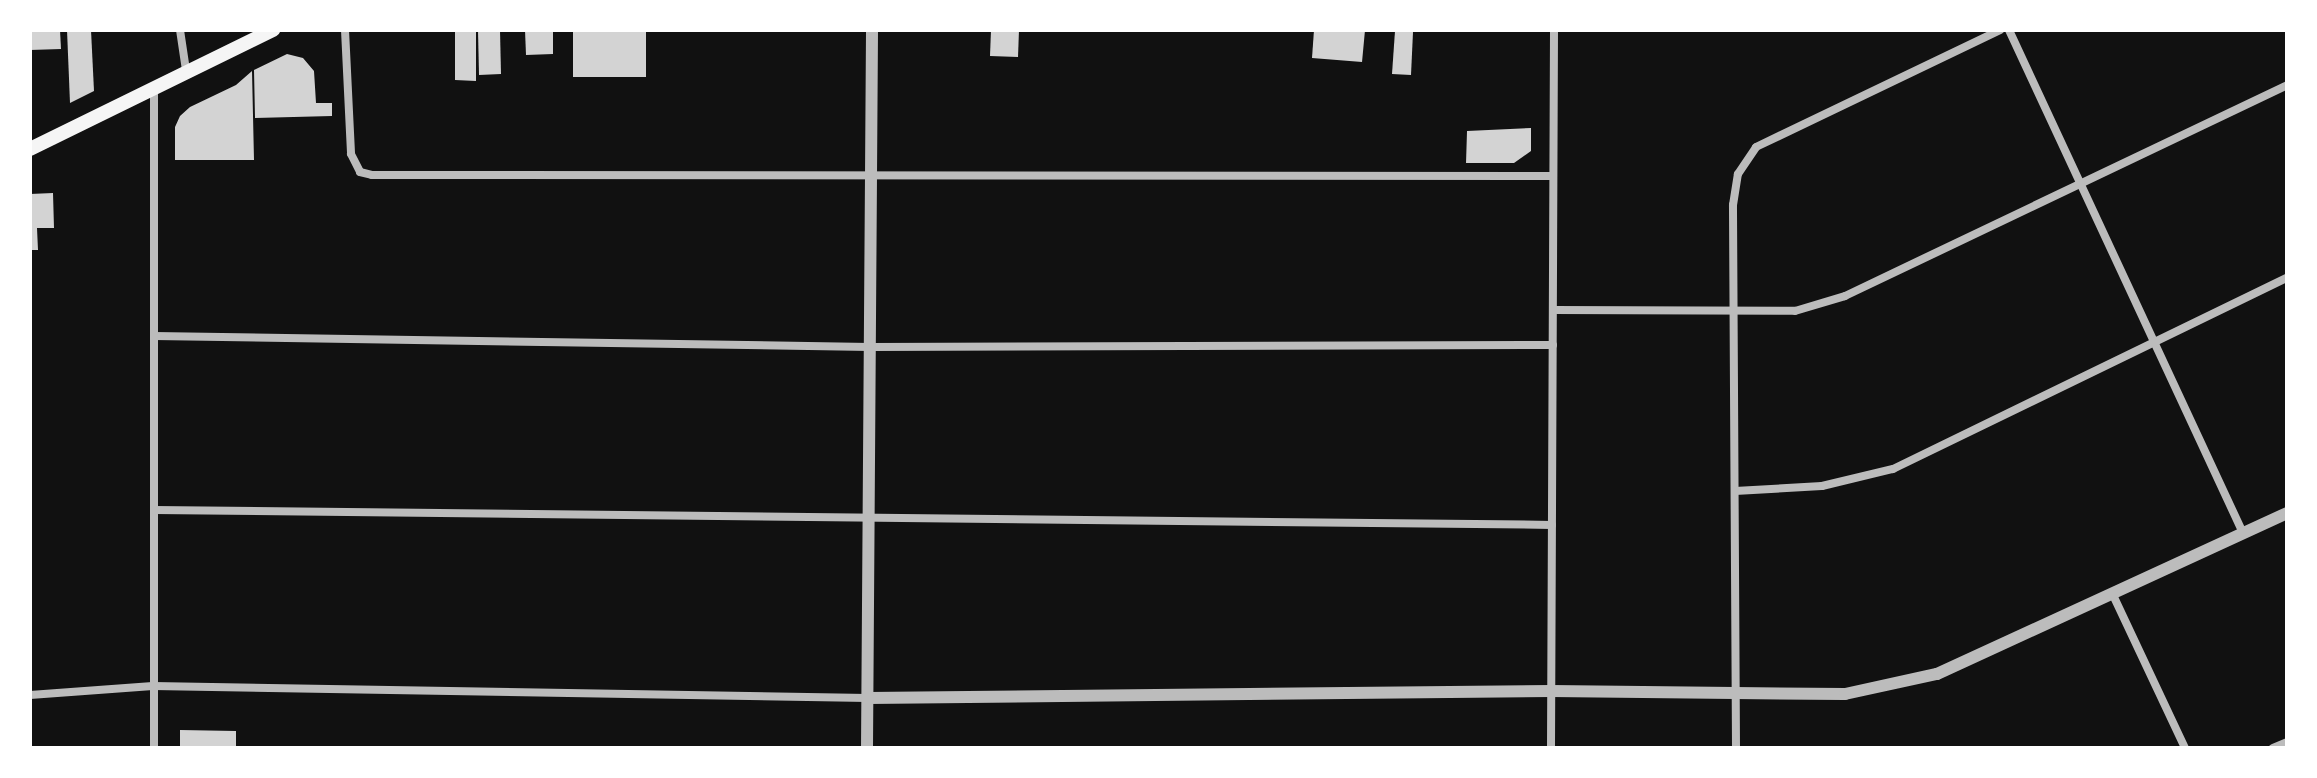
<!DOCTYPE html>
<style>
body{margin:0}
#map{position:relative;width:2317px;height:778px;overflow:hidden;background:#111;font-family:Commissioner,sans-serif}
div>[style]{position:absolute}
.building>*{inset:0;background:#d3d3d3}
.minor>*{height:8px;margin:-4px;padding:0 4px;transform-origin:4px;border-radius:4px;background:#bcbcbc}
.tertiary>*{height:12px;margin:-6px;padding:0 6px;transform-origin:6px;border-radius:6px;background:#bcbcbc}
.secondary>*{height:14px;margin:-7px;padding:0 7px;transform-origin:7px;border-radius:7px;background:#f5f5f5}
span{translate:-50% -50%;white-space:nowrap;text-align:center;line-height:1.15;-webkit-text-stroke:8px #fff;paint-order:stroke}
.frame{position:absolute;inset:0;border:32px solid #fff;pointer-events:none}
</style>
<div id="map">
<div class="building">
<div style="clip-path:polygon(30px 30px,60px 30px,61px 49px,30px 50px)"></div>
<div style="clip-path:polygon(67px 30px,91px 30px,94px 91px,70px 103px)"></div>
<div style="clip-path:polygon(455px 30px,476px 30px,476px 81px,455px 80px)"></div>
<div style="clip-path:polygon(478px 30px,500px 30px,501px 74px,479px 75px)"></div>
<div style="clip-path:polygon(525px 30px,553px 30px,553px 54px,526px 55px)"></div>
<div style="clip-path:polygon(573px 30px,646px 30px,646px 77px,573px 77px)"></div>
<div style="clip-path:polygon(991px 30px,1019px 30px,1018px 57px,990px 56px)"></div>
<div style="clip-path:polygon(1314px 30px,1365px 30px,1362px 62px,1312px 58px)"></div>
<div style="clip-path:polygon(1395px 31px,1413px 32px,1411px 75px,1392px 74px)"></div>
<div style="clip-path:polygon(287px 54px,303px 58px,314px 71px,316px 103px,332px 103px,332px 116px,255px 118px,254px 70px)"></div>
<div style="clip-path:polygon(252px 71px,254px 160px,175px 160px,175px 127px,180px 116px,190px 107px,236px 85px)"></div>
<div style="clip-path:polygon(1531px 128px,1531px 151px,1514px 163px,1466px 163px,1467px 131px)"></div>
<div style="clip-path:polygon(53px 193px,54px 228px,37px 228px,38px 250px,30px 250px,30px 194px)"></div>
<div style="clip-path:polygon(180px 730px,236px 731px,236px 748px,180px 748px)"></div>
</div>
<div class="minor">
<div style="left:180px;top:30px;width:40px;rotate:81.5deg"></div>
<div style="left:345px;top:30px;width:124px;rotate:87.2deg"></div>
<div style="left:351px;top:154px;width:20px;rotate:63deg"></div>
<div style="left:360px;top:172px;width:12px;rotate:14deg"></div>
<div style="left:372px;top:175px;width:1181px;rotate:0.05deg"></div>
<div style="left:2009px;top:30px;width:555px;rotate:65.05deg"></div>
<div style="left:154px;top:89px;width:659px;rotate:90deg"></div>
<div style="left:1553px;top:310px;width:242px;rotate:0.2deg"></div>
<div style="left:1795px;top:311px;width:52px;rotate:-16.7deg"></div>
<div style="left:1845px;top:296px;width:490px;rotate:-25.5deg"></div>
<div style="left:154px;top:336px;width:716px;rotate:0.88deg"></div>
<div style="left:870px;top:347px;width:683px;rotate:-0.17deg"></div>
<div style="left:1735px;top:491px;width:87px;rotate:-3.3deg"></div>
<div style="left:1822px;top:486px;width:73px;rotate:-13.5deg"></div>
<div style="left:1893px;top:469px;width:438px;rotate:-25.9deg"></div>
<div style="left:154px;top:510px;width:1398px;rotate:0.61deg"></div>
<div style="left:2113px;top:595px;width:169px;rotate:64.8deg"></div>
<div style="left:30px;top:695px;width:123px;rotate:-4.2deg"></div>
<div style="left:153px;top:686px;width:715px;rotate:0.96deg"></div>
<div style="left:1551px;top:748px;width:718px;rotate:-89.76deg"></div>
<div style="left:1736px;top:748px;width:543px;rotate:-90.32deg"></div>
<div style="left:1733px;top:205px;width:31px;rotate:-81deg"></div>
<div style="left:1738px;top:174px;width:32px;rotate:-56deg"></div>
<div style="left:1756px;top:147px;width:271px;rotate:-25.6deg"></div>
<div style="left:2273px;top:748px;width:15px;rotate:-23deg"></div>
</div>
<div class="tertiary">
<div style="left:868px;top:698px;width:683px;rotate:-0.59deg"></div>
<div style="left:1551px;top:691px;width:294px;rotate:0.6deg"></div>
<div style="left:1845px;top:694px;width:94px;rotate:-12.3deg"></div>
<div style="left:1937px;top:674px;width:385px;rotate:-24.7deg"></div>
<div style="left:867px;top:748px;width:718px;rotate:-89.6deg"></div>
</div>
<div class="secondary">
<div style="left:30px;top:149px;width:271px;rotate:-26.1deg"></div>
</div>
<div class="frame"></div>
</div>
